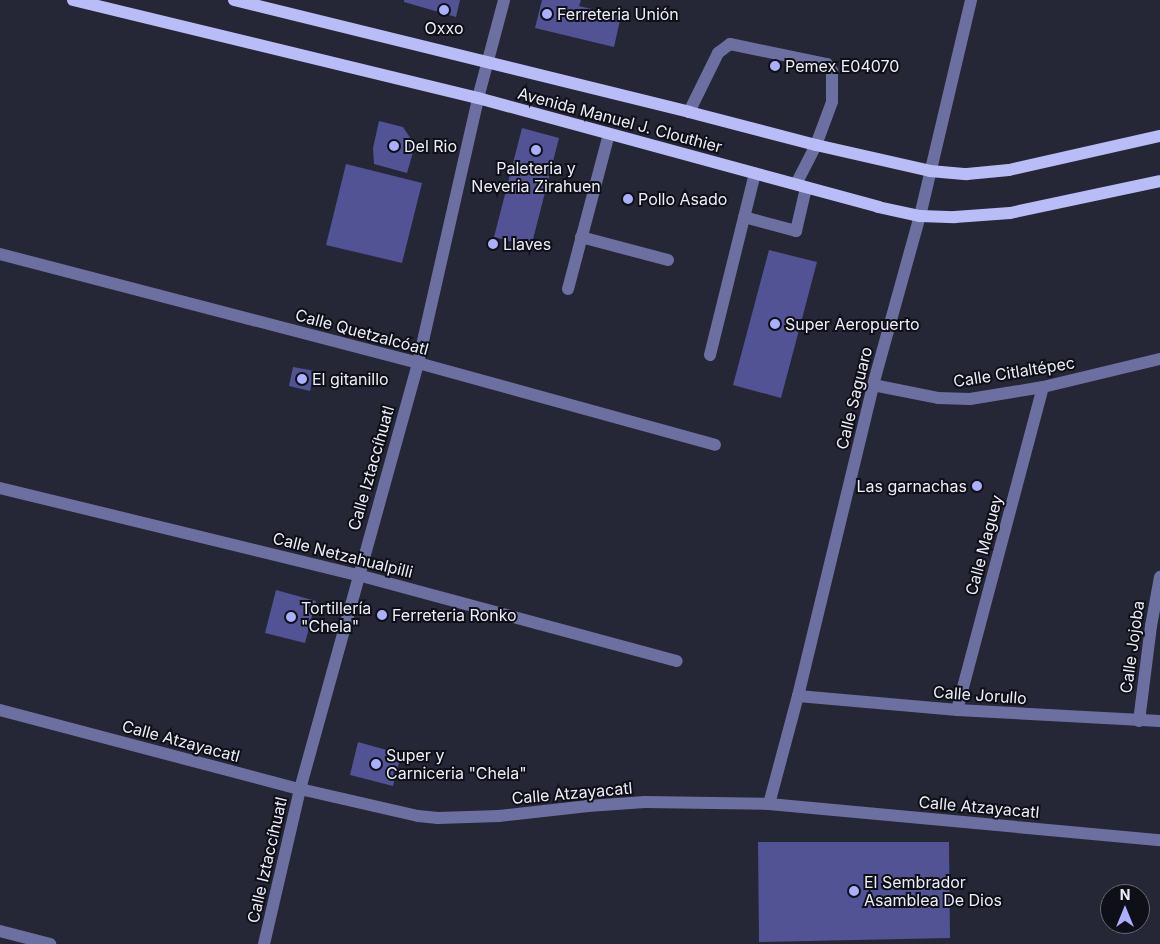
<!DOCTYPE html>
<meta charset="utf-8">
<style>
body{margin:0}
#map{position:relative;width:1160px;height:944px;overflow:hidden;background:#252636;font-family:Inter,sans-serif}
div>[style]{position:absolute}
.building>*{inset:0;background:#515394}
.minor>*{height:12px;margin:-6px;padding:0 6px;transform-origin:6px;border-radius:6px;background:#6c70a0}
.major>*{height:12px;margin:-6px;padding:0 6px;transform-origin:6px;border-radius:6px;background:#b8bdf8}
.dots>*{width:14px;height:14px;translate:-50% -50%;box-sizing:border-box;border:2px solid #0f1017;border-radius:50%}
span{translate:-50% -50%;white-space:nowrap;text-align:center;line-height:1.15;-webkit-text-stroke:4px #0f1017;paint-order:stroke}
.poi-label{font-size:16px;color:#edeef9}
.left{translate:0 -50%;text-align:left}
.right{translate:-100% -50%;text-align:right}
.street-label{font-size:16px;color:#edeef9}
.north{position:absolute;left:1100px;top:884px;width:50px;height:50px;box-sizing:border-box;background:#0f1017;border:1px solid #686971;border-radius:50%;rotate:0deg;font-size:14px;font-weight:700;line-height:20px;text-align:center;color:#edeef9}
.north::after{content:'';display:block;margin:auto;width:18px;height:22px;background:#aab0fb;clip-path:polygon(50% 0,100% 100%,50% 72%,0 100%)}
</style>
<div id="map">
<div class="building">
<div style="clip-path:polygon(404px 0,460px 0,456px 17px,404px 2px)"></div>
<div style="clip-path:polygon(542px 0,581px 0,579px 6px,621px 16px,614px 47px,535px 28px)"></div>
<div style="clip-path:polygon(379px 121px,403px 127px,415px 145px,407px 173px,374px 164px,373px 148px)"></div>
<div style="clip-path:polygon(522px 128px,559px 138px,531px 247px,494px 237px)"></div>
<div style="clip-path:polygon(346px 164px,422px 183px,402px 263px,326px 245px)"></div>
<div style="clip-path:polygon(490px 238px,499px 242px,497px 249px,487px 246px)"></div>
<div style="clip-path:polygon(769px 250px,817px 262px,781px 398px,733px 385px)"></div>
<div style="clip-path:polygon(293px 367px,315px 371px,310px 391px,289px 386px)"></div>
<div style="clip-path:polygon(276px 590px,316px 601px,305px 643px,265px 633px)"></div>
<div style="clip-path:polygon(358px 742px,401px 754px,393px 786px,350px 775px)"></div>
<div style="clip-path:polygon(758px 842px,949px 842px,950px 938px,759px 942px)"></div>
</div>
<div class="minor">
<div style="left:689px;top:112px;width:66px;rotate:-63.8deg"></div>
<div style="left:718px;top:53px;width:15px;rotate:-37deg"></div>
<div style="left:730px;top:44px;width:99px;rotate:11.7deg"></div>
<div style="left:827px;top:64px;width:9px;rotate:54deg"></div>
<div style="left:832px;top:71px;width:31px;rotate:90deg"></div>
<div style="left:832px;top:102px;width:46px;rotate:110.4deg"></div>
<div style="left:816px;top:145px;width:44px;rotate:117.1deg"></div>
<div style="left:744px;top:217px;width:54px;rotate:15.1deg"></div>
<div style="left:796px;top:231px;width:44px;rotate:-76.9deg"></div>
<div style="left:581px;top:237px;width:90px;rotate:14.8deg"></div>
<div style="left:0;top:254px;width:432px;rotate:14.6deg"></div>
<div style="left:418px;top:363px;width:308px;rotate:15.4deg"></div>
<div style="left:568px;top:289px;width:160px;rotate:-75.2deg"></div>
<div style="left:710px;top:355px;width:187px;rotate:-76.1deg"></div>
<div style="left:873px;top:385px;width:66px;rotate:11.3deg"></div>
<div style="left:938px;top:398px;width:32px;rotate:2deg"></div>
<div style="left:970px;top:399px;width:74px;rotate:-9.3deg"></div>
<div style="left:1043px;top:387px;width:120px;rotate:-13.5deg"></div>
<div style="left:0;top:488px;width:368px;rotate:13.7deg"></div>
<div style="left:358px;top:575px;width:330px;rotate:15.1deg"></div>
<div style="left:798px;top:696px;width:160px;rotate:5deg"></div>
<div style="left:957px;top:710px;width:203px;rotate:3.1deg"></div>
<div style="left:0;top:710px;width:310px;rotate:14.8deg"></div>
<div style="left:300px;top:789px;width:121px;rotate:12.9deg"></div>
<div style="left:418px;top:816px;width:20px;rotate:6deg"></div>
<div style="left:438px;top:818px;width:61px;rotate:-1.9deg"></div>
<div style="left:499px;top:816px;width:90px;rotate:-6.4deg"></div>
<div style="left:588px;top:806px;width:57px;rotate:-4deg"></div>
<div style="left:645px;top:802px;width:124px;rotate:0.9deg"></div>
<div style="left:769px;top:804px;width:393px;rotate:5.3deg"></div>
<div style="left:957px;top:710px;width:334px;rotate:-75.1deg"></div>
<div style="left:1139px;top:721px;width:96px;rotate:-82.8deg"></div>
<div style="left:1151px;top:626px;width:50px;rotate:-79.6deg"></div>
<div style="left:769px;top:804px;width:112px;rotate:-75deg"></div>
<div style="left:798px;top:696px;width:320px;rotate:-76.4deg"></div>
<div style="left:873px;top:385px;width:175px;rotate:-74.5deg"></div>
<div style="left:920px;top:216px;width:222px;rotate:-76.7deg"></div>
<div style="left:0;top:931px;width:52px;rotate:14.6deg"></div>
<div style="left:264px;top:944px;width:159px;rotate:-76.9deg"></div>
<div style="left:300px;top:789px;width:442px;rotate:-74.5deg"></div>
<div style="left:418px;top:363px;width:272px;rotate:-77.2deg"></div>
<div style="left:478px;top:98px;width:101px;rotate:-75.1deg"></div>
</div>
<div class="major">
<div style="left:73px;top:0;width:417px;rotate:13.6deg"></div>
<div style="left:478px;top:98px;width:415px;rotate:15.2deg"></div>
<div style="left:878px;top:207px;width:43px;rotate:12.1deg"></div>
<div style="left:920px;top:216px;width:35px;rotate:2deg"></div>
<div style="left:955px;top:217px;width:55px;rotate:-4.2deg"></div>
<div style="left:1010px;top:213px;width:153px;rotate:-12deg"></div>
<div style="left:234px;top:0;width:469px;rotate:13.8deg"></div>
<div style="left:689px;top:112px;width:131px;rotate:14.6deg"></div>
<div style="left:816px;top:145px;width:117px;rotate:12.8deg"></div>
<div style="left:930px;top:171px;width:37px;rotate:5deg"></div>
<div style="left:967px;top:174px;width:42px;rotate:-5.4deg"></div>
<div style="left:1009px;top:170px;width:155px;rotate:-12.7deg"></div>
</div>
<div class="dots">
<div style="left:444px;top:10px;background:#aab0fb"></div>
<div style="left:547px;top:14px;background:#aab0fb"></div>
<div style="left:775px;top:66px;background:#aab0fb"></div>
<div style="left:394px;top:146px;background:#aab0fb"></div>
<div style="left:536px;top:150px;background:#aab0fb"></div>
<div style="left:628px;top:199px;background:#aab0fb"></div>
<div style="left:493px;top:244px;background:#aab0fb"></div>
<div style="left:775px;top:324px;background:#aab0fb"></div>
<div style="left:302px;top:379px;background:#aab0fb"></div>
<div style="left:977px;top:486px;background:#aab0fb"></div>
<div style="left:382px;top:615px;background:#aab0fb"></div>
<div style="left:291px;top:617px;background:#aab0fb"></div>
<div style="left:376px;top:764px;background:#aab0fb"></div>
<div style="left:854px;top:891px;background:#aab0fb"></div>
</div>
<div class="poi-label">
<span class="left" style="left:557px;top:14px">Ferreteria Unión</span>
<span style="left:444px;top:28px">Oxxo</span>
<span class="left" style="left:785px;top:66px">Pemex E04070</span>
<span class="left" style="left:404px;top:146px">Del Rio</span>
<span style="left:536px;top:177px">Paleteria y<br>Neveria Zirahuen</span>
<span class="left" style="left:638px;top:199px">Pollo Asado</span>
<span class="left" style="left:503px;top:244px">Llaves</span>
<span class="left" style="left:785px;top:324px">Super Aeropuerto</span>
<span class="left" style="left:312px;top:379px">El gitanillo</span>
<span class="right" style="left:967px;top:486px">Las garnachas</span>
<span class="left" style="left:301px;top:617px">Tortillería<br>"Chela"</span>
<span class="left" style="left:392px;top:615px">Ferreteria Ronko</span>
<span class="left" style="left:386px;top:764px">Super y<br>Carniceria "Chela"</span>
<span class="left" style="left:864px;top:891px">El Sembrador<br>Asamblea De Dios</span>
</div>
<div class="street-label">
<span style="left:620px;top:120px;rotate:15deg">Avenida Manuel J. Clouthier</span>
<span style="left:362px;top:332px;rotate:15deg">Calle Quetzalcóatl</span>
<span style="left:1014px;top:372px;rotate:-9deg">Calle Citlaltépec</span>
<span style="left:854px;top:398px;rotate:-76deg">Calle Saguaro</span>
<span style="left:371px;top:468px;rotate:-74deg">Calle Iztaccíhuatl</span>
<span style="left:984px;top:545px;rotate:-75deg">Calle Maguey</span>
<span style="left:343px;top:555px;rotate:14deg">Calle Netzahualpilli</span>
<span style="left:1132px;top:647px;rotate:-82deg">Calle Jojoba</span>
<span style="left:980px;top:695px;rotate:4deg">Calle Jorullo</span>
<span style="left:181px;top:741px;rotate:15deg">Calle Atzayacatl</span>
<span style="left:572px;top:793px;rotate:-5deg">Calle Atzayacatl</span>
<span style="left:979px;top:807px;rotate:5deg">Calle Atzayacatl</span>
<span style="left:267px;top:860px;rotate:-77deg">Calle Iztaccíhuatl</span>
</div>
<div class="north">N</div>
</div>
